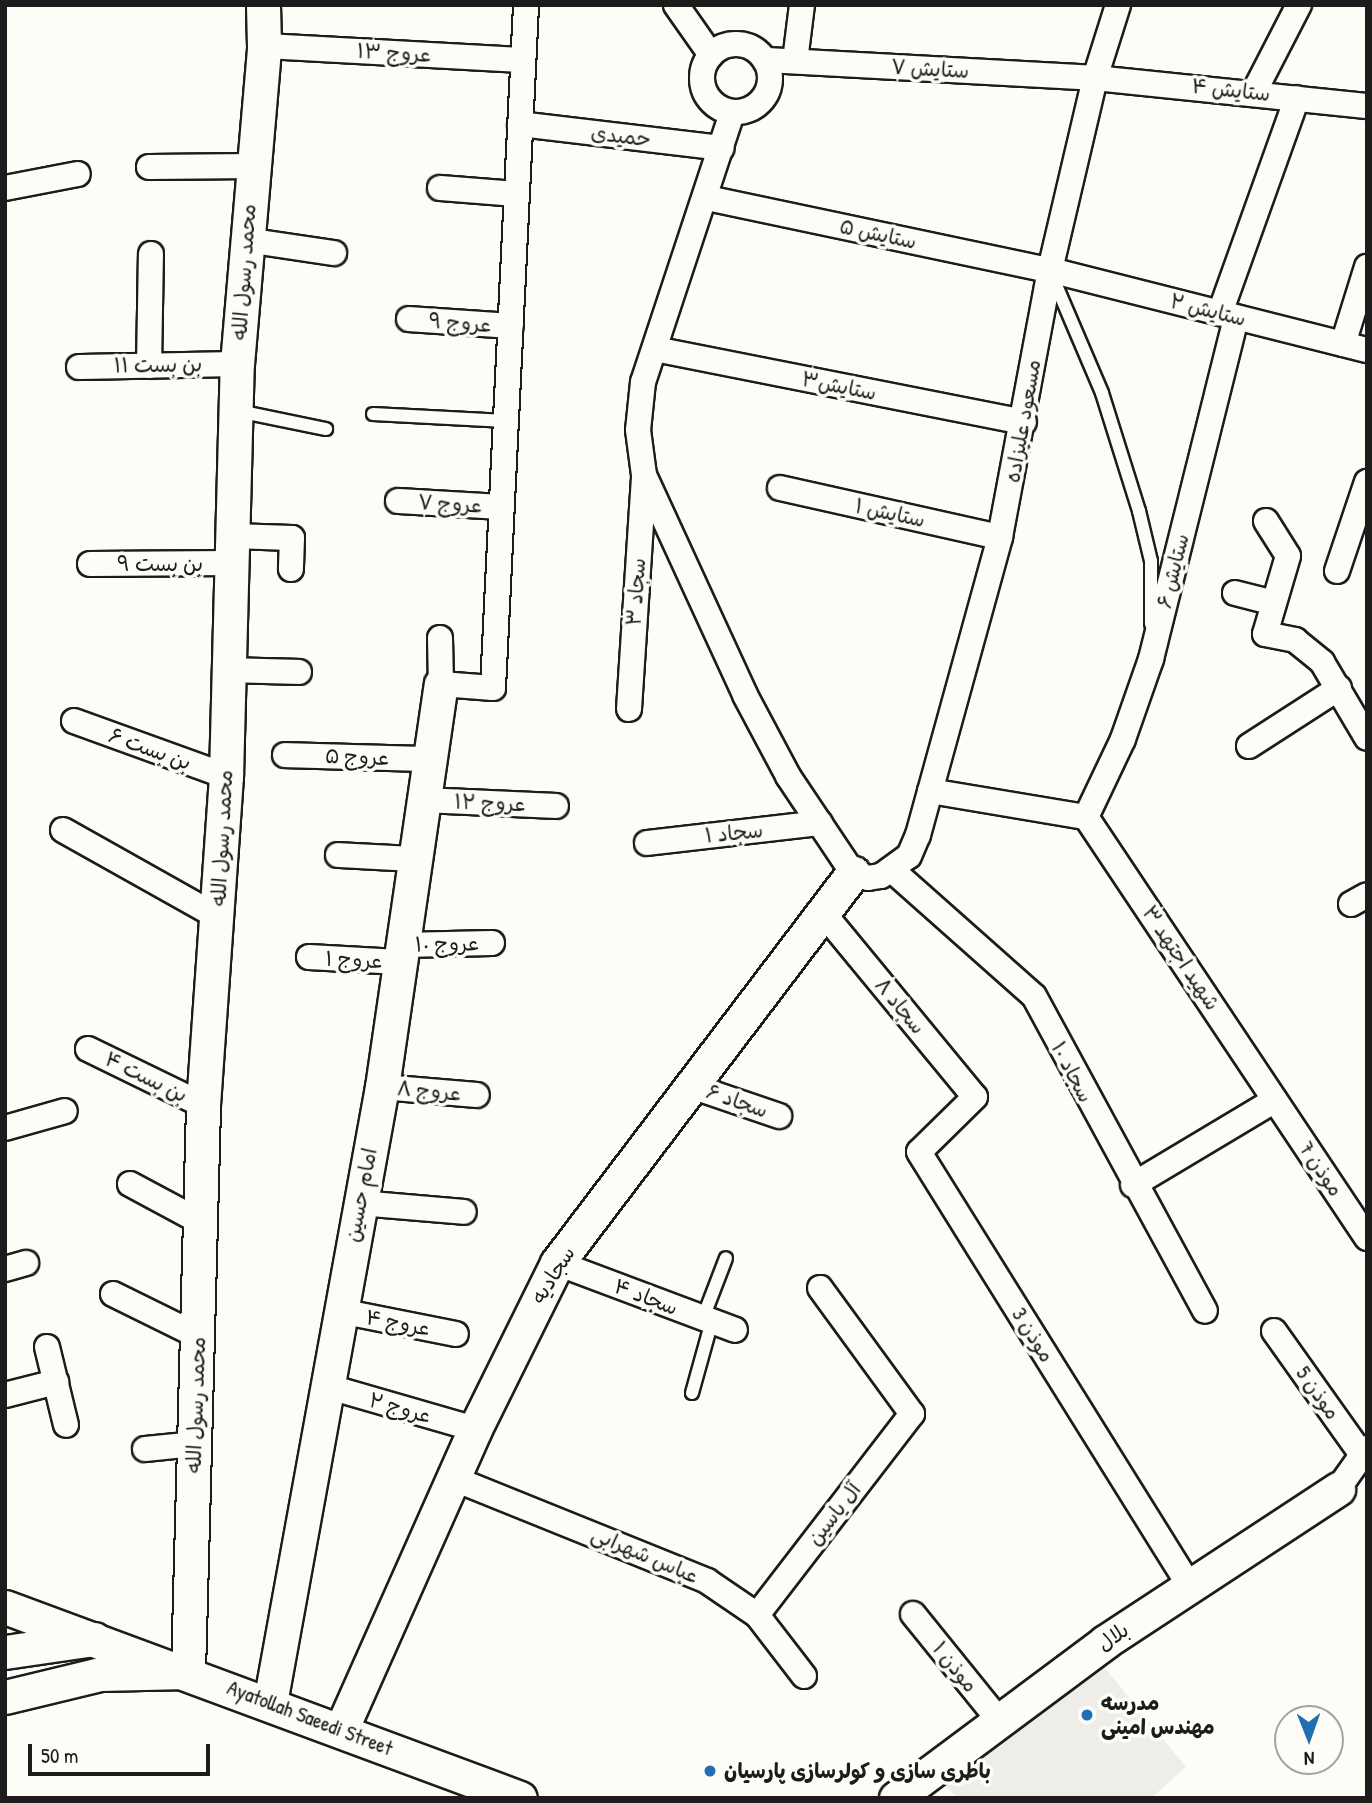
<!DOCTYPE html>
<meta charset="utf-8">
<style>
body{margin:0}
#map{position:relative;width:1372px;height:1803px;overflow:hidden;background:#fdfcf7;font-family:"Patrick Hand","Playpen Sans Arabic",sans-serif}
div>[style]{position:absolute}
.built>*{inset:0;background:#eeede9}
.roads{filter:drop-shadow(2px 0 #1c1c1c) drop-shadow(-2px 0 #1c1c1c) drop-shadow(0 2px #1c1c1c) drop-shadow(0 -2px #1c1c1c)}
.lane>*{height:12px;margin:-6px;padding:0 6px;transform-origin:6px;border-radius:6px;background:#fdfcf7}
.street>*{height:24px;margin:-12px;padding:0 12px;transform-origin:12px;border-radius:12px;background:#fdfcf7}
.street>.ring{margin:-12px;padding:0;box-sizing:content-box;background:none;border:24px solid #fdfcf7;border-radius:50%}
.secondary>*{height:33px;margin:-16.5px;padding:0 16.5px;transform-origin:16.5px;border-radius:16.5px;background:#fdfcf7}
.dots>*{width:19px;height:19px;translate:-50% -50%;box-sizing:border-box;border:4px solid #fdfcf7;border-radius:50%}
span{translate:-50% -50%;white-space:nowrap;text-align:center;line-height:1.15;-webkit-text-stroke:7px #fdfcf7;paint-order:stroke}
.street-label{font-size:21px;color:#1c1c1c}
.poi-label{font-size:21px;color:#1c1c1c;font-weight:700}
.left{translate:0 -50%;text-align:left}
.frame{position:absolute;inset:0;border:7px solid #1c1c1c;pointer-events:none}
.north{position:absolute;left:1274px;top:1705px;width:70px;height:70px;box-sizing:border-box;background:#fdfcf7;border:2px solid #a3a29f;border-radius:50%;rotate:179deg;font-size:19px;font-weight:700;line-height:28px;text-align:center;color:#1c1c1c}
.north::after{content:'';display:block;margin:auto;width:24px;height:32px;background:#1f6fb2;clip-path:polygon(50% 0,100% 100%,50% 72%,0 100%)}
.scale{position:absolute;left:28px;top:1744px;width:182px;height:32px;box-sizing:border-box;border:4px solid #1c1c1c;border-top:0;padding-left:9px;font-size:21px;line-height:24px;white-space:nowrap;color:#1c1c1c;-webkit-text-stroke:5px #fdfcf7;paint-order:stroke}
</style>
<div id="map">
<div class="built">
<div style="clip-path:polygon(1100px 1662px,1186px 1767px,1151px 1798px,958px 1798px,942px 1783px)"></div>
</div>
<div class="roads">
<div class="lane">
<div style="left:1053px;top:278px;width:125px;rotate:66.9deg"></div>
<div style="left:1102px;top:393px;width:124px;rotate:72.6deg"></div>
<div style="left:1139px;top:511px;width:51px;rotate:76.5deg"></div>
<div style="left:1151px;top:561px;width:63px;rotate:90deg"></div>
<div style="left:238px;top:411px;width:90px;rotate:11.6deg"></div>
<div style="left:373px;top:414px;width:133px;rotate:3deg"></div>
<div style="left:703px;top:1318px;width:64px;rotate:-69deg"></div>
<div style="left:692px;top:1393px;width:75px;rotate:-74.5deg"></div>
</div>
<div class="street">
<div style="left:676px;top:5px;width:61px;rotate:55deg"></div>
<div class="ring" style="left:702px;top:44px;width:44px;height:44px"></div>
<div style="left:264px;top:46px;width:259px;rotate:3.1deg"></div>
<div style="left:765px;top:60px;width:330px;rotate:3.1deg"></div>
<div style="left:1095px;top:78px;width:273px;rotate:5.9deg"></div>
<div style="left:795px;top:61px;width:56px;rotate:-82.9deg"></div>
<div style="left:1254px;top:92px;width:98px;rotate:-62.7deg"></div>
<div style="left:732px;top:113px;width:283px;rotate:108.3deg"></div>
<div style="left:643px;top:382px;width:48px;rotate:95.9deg"></div>
<div style="left:638px;top:430px;width:45px;rotate:82.4deg"></div>
<div style="left:644px;top:475px;width:242px;rotate:65.3deg"></div>
<div style="left:745px;top:695px;width:92px;rotate:62deg"></div>
<div style="left:788px;top:776px;width:117px;rotate:56.2deg"></div>
<div style="left:853px;top:873px;width:16px;rotate:18deg"></div>
<div style="left:868px;top:878px;width:13px;rotate:-9deg"></div>
<div style="left:881px;top:876px;width:34px;rotate:-36deg"></div>
<div style="left:909px;top:856px;width:23px;rotate:-67deg"></div>
<div style="left:918px;top:835px;width:309px;rotate:-74.6deg"></div>
<div style="left:1000px;top:537px;width:272px;rotate:-79.4deg"></div>
<div style="left:1050px;top:270px;width:197px;rotate:-76.8deg"></div>
<div style="left:1095px;top:78px;width:77px;rotate:-72.5deg"></div>
<div style="left:520px;top:124px;width:203px;rotate:6.8deg"></div>
<div style="left:149px;top:167px;width:104px;rotate:-0.6deg"></div>
<div style="left:5px;top:188px;width:74px;rotate:-10.9deg"></div>
<div style="left:440px;top:188px;width:77px;rotate:4.5deg"></div>
<div style="left:707px;top:198px;width:350px;rotate:11.9deg"></div>
<div style="left:1050px;top:270px;width:327px;rotate:14.2deg"></div>
<div style="left:246px;top:240px;width:89px;rotate:8.4deg"></div>
<div style="left:1220px;top:313px;width:228px;rotate:-70.3deg"></div>
<div style="left:409px;top:319px;width:102px;rotate:3.9deg"></div>
<div style="left:1343px;top:344px;width:81px;rotate:-72.7deg"></div>
<div style="left:655px;top:349px;width:376px;rotate:11.2deg"></div>
<div style="left:149px;top:366px;width:112px;rotate:-89deg"></div>
<div style="left:79px;top:367px;width:158px;rotate:-1.1deg"></div>
<div style="left:780px;top:488px;width:225px;rotate:12.6deg"></div>
<div style="left:398px;top:501px;width:104px;rotate:3.3deg"></div>
<div style="left:1266px;top:521px;width:41px;rotate:57.8deg"></div>
<div style="left:1288px;top:556px;width:81px;rotate:106.4deg"></div>
<div style="left:1265px;top:634px;width:31px;rotate:11deg"></div>
<div style="left:1295px;top:640px;width:35px;rotate:39deg"></div>
<div style="left:1322px;top:662px;width:88px;rotate:59.4deg"></div>
<div style="left:232px;top:536px;width:60px;rotate:1.9deg"></div>
<div style="left:292px;top:538px;width:31px;rotate:92deg"></div>
<div style="left:90px;top:564px;width:140px;rotate:-0.4deg"></div>
<div style="left:1337px;top:571px;width:94px;rotate:-71.4deg"></div>
<div style="left:1235px;top:593px;width:40px;rotate:14.4deg"></div>
<div style="left:440px;top:638px;width:46px;rotate:88.8deg"></div>
<div style="left:441px;top:684px;width:52px;rotate:4.4deg"></div>
<div style="left:493px;top:688px;width:684px;rotate:-87.23deg"></div>
<div style="left:228px;top:670px;width:71px;rotate:1.6deg"></div>
<div style="left:629px;top:709px;width:230px;rotate:-86.3deg"></div>
<div style="left:74px;top:721px;width:162px;rotate:19.9deg"></div>
<div style="left:1249px;top:746px;width:107px;rotate:-32.8deg"></div>
<div style="left:285px;top:755px;width:145px;rotate:1.6deg"></div>
<div style="left:930px;top:791px;width:158px;rotate:9.5deg"></div>
<div style="left:424px;top:800px;width:132px;rotate:2.6deg"></div>
<div style="left:1086px;top:817px;width:86px;rotate:-64.6deg"></div>
<div style="left:1123px;top:739px;width:85px;rotate:-70.7deg"></div>
<div style="left:1151px;top:659px;width:352px;rotate:-76deg"></div>
<div style="left:1086px;top:817px;width:506px;rotate:56.28deg"></div>
<div style="left:63px;top:830px;width:178px;rotate:29.3deg"></div>
<div style="left:647px;top:843px;width:174px;rotate:-6.6deg"></div>
<div style="left:338px;top:855px;width:77px;rotate:3deg"></div>
<div style="left:893px;top:871px;width:188px;rotate:41.6deg"></div>
<div style="left:1034px;top:996px;width:358px;rotate:61.5deg"></div>
<div style="left:1351px;top:904px;width:18px;rotate:-29deg"></div>
<div style="left:824px;top:914px;width:237px;rotate:50.5deg"></div>
<div style="left:975px;top:1097px;width:78px;rotate:135.5deg"></div>
<div style="left:919px;top:1152px;width:510px;rotate:58.05deg"></div>
<div style="left:402px;top:945px;width:90px;rotate:-1.3deg"></div>
<div style="left:309px;top:957px;width:90px;rotate:3.2deg"></div>
<div style="left:88px;top:1049px;width:128px;rotate:26deg"></div>
<div style="left:382px;top:1087px;width:95px;rotate:4.8deg"></div>
<div style="left:694px;top:1087px;width:90px;rotate:18.8deg"></div>
<div style="left:5px;top:1128px;width:62px;rotate:-15.8deg"></div>
<div style="left:130px;top:1184px;width:78px;rotate:28.2deg"></div>
<div style="left:1133px;top:1185px;width:165px;rotate:-30.9deg"></div>
<div style="left:360px;top:1203px;width:104px;rotate:4.9deg"></div>
<div style="left:557px;top:1263px;width:190px;rotate:20.6deg"></div>
<div style="left:5px;top:1269px;width:22px;rotate:-16deg"></div>
<div style="left:113px;top:1294px;width:95px;rotate:26.3deg"></div>
<div style="left:340px;top:1311px;width:118px;rotate:11.2deg"></div>
<div style="left:1274px;top:1331px;width:152px;rotate:54.6deg"></div>
<div style="left:47px;top:1347px;width:80px;rotate:76.3deg"></div>
<div style="left:326px;top:1386px;width:155px;rotate:16.1deg"></div>
<div style="left:5px;top:1395px;width:53px;rotate:-14.3deg"></div>
<div style="left:145px;top:1449px;width:49px;rotate:-5.8deg"></div>
<div style="left:455px;top:1479px;width:272px;rotate:22deg"></div>
<div style="left:707px;top:1581px;width:60px;rotate:34.2deg"></div>
<div style="left:757px;top:1615px;width:77px;rotate:52.4deg"></div>
<div style="left:1338px;top:1489px;width:50px;rotate:-54.7deg"></div>
<div style="left:913px;top:1614px;width:135px;rotate:51deg"></div>
<div style="left:757px;top:1615px;width:254px;rotate:-52.4deg"></div>
<div style="left:912px;top:1414px;width:156px;rotate:-126.1deg"></div>
</div>
<div class="secondary">
<div style="left:5px;top:1607px;width:549px;rotate:20.35deg"></div>
<div style="left:5px;top:1652px;width:90px;rotate:-8.3deg"></div>
<div style="left:5px;top:1697px;width:98px;rotate:-13.6deg"></div>
<div style="left:100px;top:1674px;width:88px;rotate:-1.3deg"></div>
<div style="left:188px;top:1672px;width:567px;rotate:-88.48deg"></div>
<div style="left:203px;top:1105px;width:330px;rotate:-86deg"></div>
<div style="left:226px;top:776px;width:412px;rotate:-88.5deg"></div>
<div style="left:237px;top:364px;width:319px;rotate:-85.1deg"></div>
<div style="left:264px;top:46px;width:41px;rotate:-91.4deg"></div>
<div style="left:270px;top:1703px;width:626px;rotate:-79.7deg"></div>
<div style="left:382px;top:1087px;width:407px;rotate:-81.7deg"></div>
<div style="left:341px;top:1730px;width:329px;rotate:-66deg"></div>
<div style="left:475px;top:1429px;width:185px;rotate:-63.7deg"></div>
<div style="left:557px;top:1263px;width:490px;rotate:-52.8deg"></div>
<div style="left:896px;top:1798px;width:261px;rotate:-36.7deg"></div>
<div style="left:1105px;top:1642px;width:279px;rotate:-33.3deg"></div>
</div>
</div>
<div class="dots">
<div style="left:1087px;top:1715px;background:#1f6fb2"></div>
<div style="left:710px;top:1771px;background:#1f6fb2"></div>
</div>
<div class="street-label">
<span style="left:394px;top:53px;rotate:3deg">عروج ۱۳</span>
<span style="left:930px;top:69px;rotate:3deg">ستایش ۷</span>
<span style="left:1231px;top:90px;rotate:6deg">ستایش ۴</span>
<span style="left:621px;top:136px;rotate:7deg">حمیدی</span>
<span style="left:878px;top:234px;rotate:12deg">ستایش ۵</span>
<span style="left:244px;top:272px;rotate:-86deg">محمد رسول الله</span>
<span style="left:1208px;top:310px;rotate:14deg">ستایش ۲</span>
<span style="left:460px;top:323px;rotate:4deg">عروج ۹</span>
<span style="left:158px;top:365px;rotate:-1deg">بن بست ۱۱</span>
<span style="left:839px;top:386px;rotate:11deg">ستایش۳</span>
<span style="left:1023px;top:421px;rotate:-80deg">مسعود علیزاده</span>
<span style="left:450px;top:504px;rotate:3deg">عروج ۷</span>
<span style="left:890px;top:513px;rotate:12deg">ستایش ۱</span>
<span style="left:160px;top:564px">بن بست ۹</span>
<span style="left:1173px;top:571px;rotate:-76deg">ستایش ۶</span>
<span style="left:636px;top:592px;rotate:-86deg">سجاد ۳</span>
<span style="left:150px;top:749px;rotate:20deg">بن بست ۶</span>
<span style="left:357px;top:757px;rotate:2deg">عروج ۵</span>
<span style="left:490px;top:803px;rotate:2deg">عروج ۱۲</span>
<span style="left:734px;top:833px;rotate:-6deg">سجاد ۱</span>
<span style="left:222px;top:838px;rotate:-87deg">محمد رسول الله</span>
<span style="left:447px;top:944px;rotate:-1deg">عروج ۱۰</span>
<span style="left:1181px;top:958px;rotate:56deg">شهید اجتهد ۳</span>
<span style="left:354px;top:960px;rotate:3deg">عروج ۱</span>
<span style="left:900px;top:1006px;rotate:50deg">سجاد ۸</span>
<span style="left:1072px;top:1072px;rotate:62deg">سجاد ۱۰</span>
<span style="left:146px;top:1077px;rotate:26deg">بن بست ۴</span>
<span style="left:429px;top:1091px;rotate:5deg">عروج ۸</span>
<span style="left:737px;top:1101px;rotate:19deg">سجاد ۶</span>
<span style="left:1321px;top:1169px;rotate:56deg">موذن 7</span>
<span style="left:361px;top:1195px;rotate:-79deg">امام حسین</span>
<span style="left:553px;top:1275px;rotate:-58deg">سجادیه</span>
<span style="left:646px;top:1297px;rotate:21deg">سجاد ۴</span>
<span style="left:398px;top:1323px;rotate:11deg">عروج ۴</span>
<span style="left:1033px;top:1335px;rotate:58deg">موذن 3</span>
<span style="left:1318px;top:1393px;rotate:55deg">موذن 5</span>
<span style="left:196px;top:1405px;rotate:-88deg">محمد رسول الله</span>
<span style="left:400px;top:1408px;rotate:16deg">عروج ۲</span>
<span style="left:834px;top:1514px;rotate:-52deg">آل یاسین</span>
<span style="left:645px;top:1555px;rotate:23deg">عباس شهرابی</span>
<span style="left:1113px;top:1637px;rotate:-35deg">بلال</span>
<span style="left:955px;top:1667px;rotate:51deg">موذن ۱</span>
<span style="left:310px;top:1718px;rotate:21deg">Ayatollah Saeedi Street</span>
</div>
<div class="poi-label">
<span class="left" style="left:1101px;top:1715px">مدرسه<br>مهندس امینی</span>
<span class="left" style="left:724px;top:1771px">باطری سازی و کولرسازی پارسیان</span>
</div>
<div class="frame"></div>
<div class="north">N</div>
<div class="scale">50 m</div>
</div>
